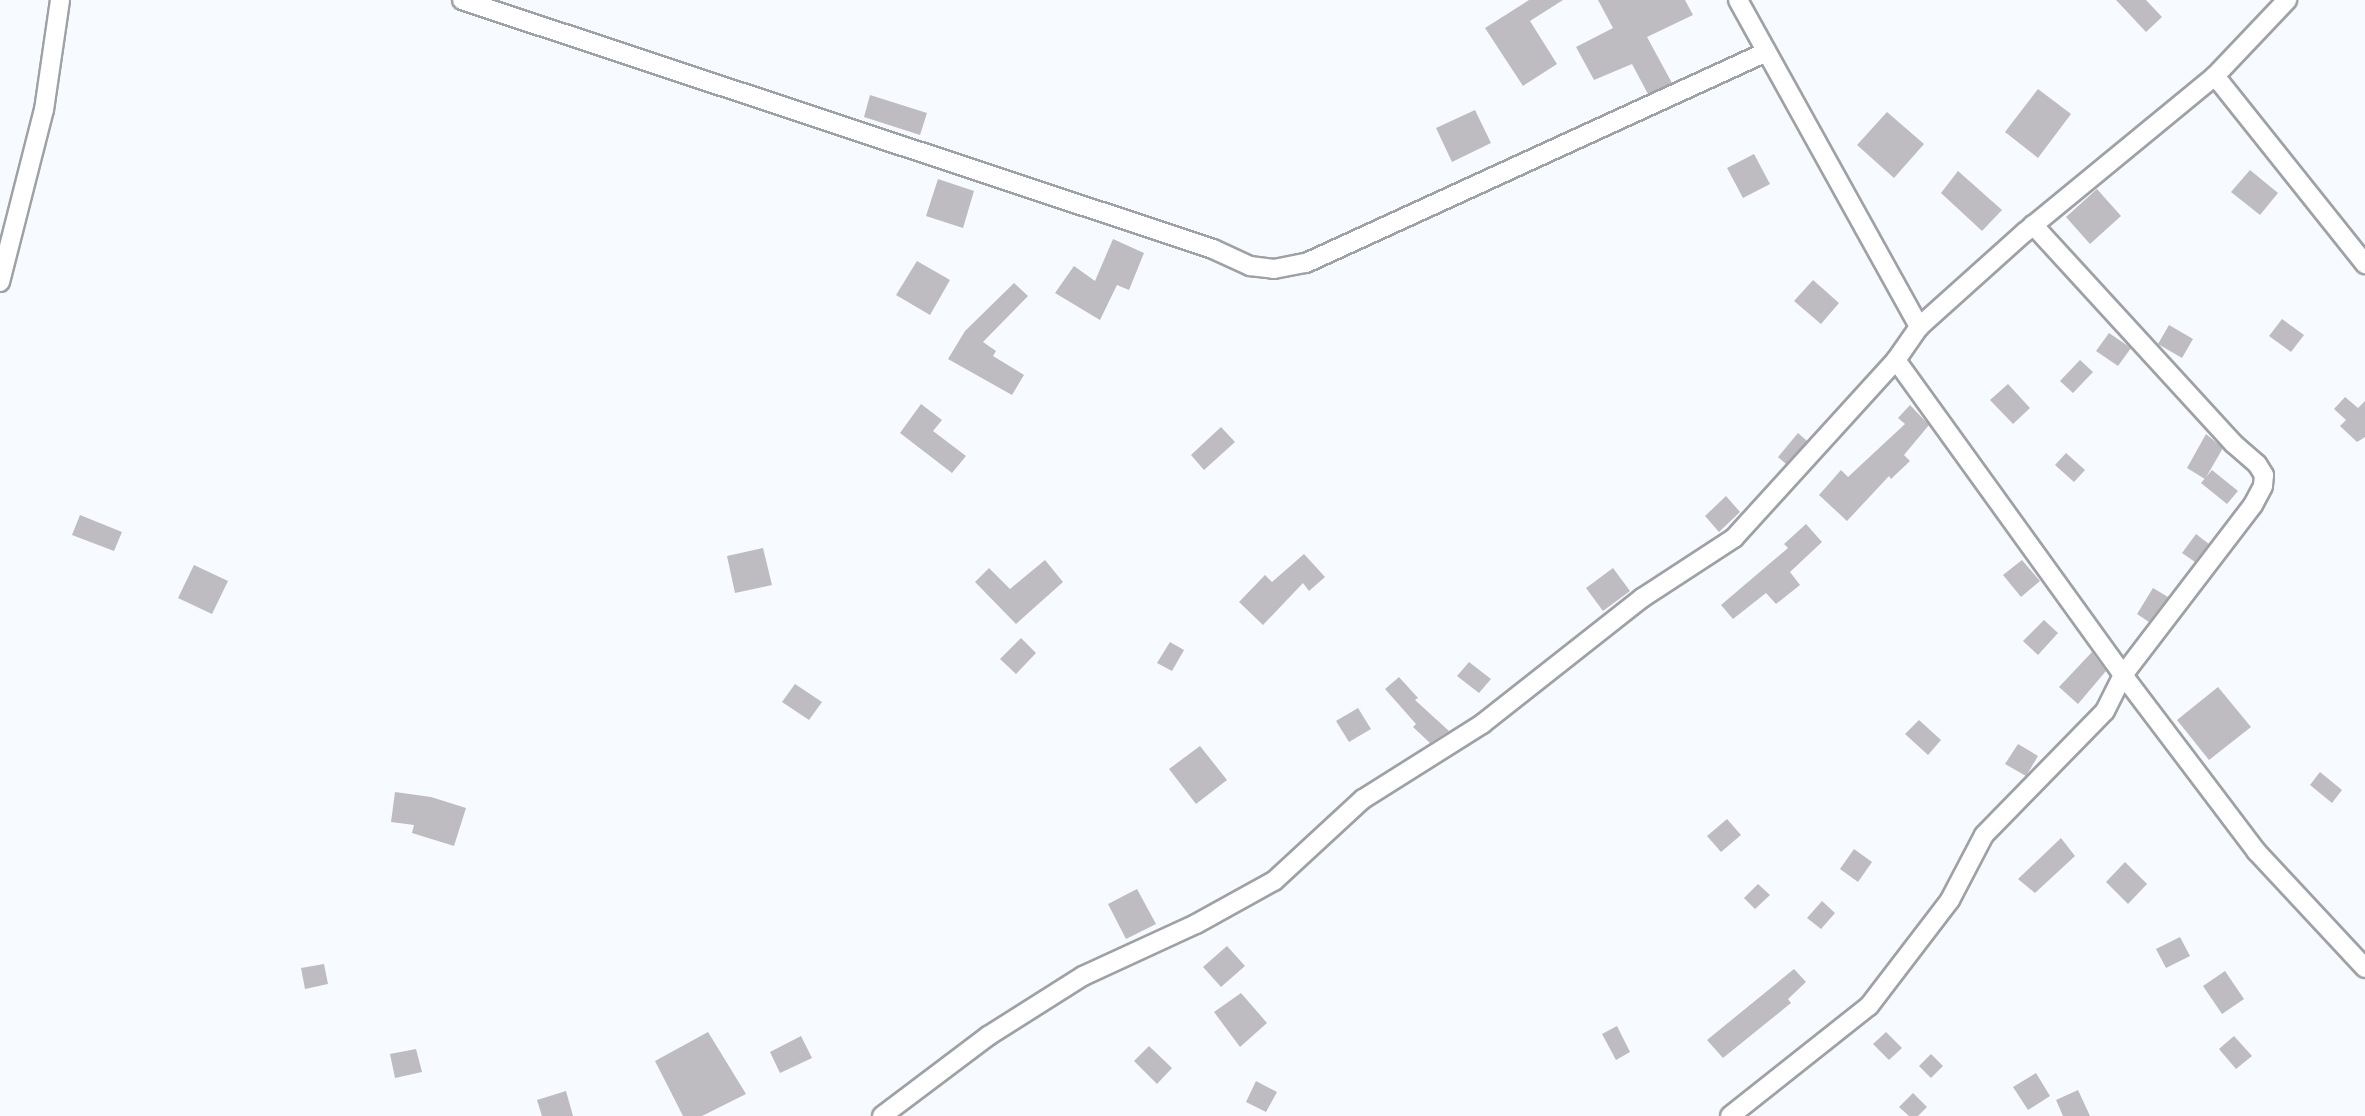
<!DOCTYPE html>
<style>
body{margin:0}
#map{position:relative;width:2365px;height:1116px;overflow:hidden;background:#f7fafe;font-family:Quicksand,sans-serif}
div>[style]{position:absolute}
.building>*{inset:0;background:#bebcc0}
.roads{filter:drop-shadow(2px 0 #9ea1a5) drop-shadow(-2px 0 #9ea1a5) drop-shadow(0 2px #9ea1a5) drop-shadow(0 -2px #9ea1a5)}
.minor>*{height:18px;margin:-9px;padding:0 9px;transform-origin:9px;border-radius:9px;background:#fff}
span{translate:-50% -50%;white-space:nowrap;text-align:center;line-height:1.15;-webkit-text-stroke:5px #fff;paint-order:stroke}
</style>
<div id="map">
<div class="building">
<div style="clip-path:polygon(1529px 0,1563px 0,1530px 21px,1557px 64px,1523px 86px,1485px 28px)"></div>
<div style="clip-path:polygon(1598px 0,1685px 0,1693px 15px,1647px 37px,1672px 83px,1648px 94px,1632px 64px,1594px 80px,1576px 47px,1613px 28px)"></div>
<div style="clip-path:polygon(2116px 0,2146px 0,2162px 17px,2146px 32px)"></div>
<div style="clip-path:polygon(2038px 89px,2071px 114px,2038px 158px,2005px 132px)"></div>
<div style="clip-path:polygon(870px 95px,927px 113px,920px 135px,864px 117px)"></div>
<div style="clip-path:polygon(1475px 110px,1491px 143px,1452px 162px,1436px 128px)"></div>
<div style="clip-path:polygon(1887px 112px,1924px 144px,1894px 178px,1857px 145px)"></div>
<div style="clip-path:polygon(1754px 154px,1770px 184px,1743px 198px,1727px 168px)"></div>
<div style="clip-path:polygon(2250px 170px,2278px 193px,2260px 215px,2231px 192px)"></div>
<div style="clip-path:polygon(1958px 171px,2002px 210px,1982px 231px,1941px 193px)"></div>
<div style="clip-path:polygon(938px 179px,974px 191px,963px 228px,926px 216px)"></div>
<div style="clip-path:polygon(2097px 189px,2121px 216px,2090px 244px,2066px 217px)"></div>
<div style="clip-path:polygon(1113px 239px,1144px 253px,1129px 290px,1117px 285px,1100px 320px,1055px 293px,1074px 266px,1095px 281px)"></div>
<div style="clip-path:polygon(917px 261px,950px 280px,930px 315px,896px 295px)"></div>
<div style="clip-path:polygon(1813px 280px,1839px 303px,1821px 324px,1794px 301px)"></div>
<div style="clip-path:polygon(1014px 283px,1028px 296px,983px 342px,996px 351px,993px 356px,1024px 375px,1012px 395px,948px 359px,965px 331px)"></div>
<div style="clip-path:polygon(2282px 319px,2304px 335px,2291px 352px,2269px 336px)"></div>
<div style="clip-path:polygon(2169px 325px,2193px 339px,2182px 358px,2158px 344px)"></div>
<div style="clip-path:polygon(2109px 333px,2131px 348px,2118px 366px,2096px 351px)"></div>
<div style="clip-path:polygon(2080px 360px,2093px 372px,2073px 393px,2060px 381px)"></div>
<div style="clip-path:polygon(2008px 384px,2030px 408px,2013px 424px,1990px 400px)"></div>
<div style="clip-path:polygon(2345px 397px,2358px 408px,2365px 401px,2365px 437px,2357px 442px,2340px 426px,2346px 420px,2334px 409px)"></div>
<div style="clip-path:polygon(921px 404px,942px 420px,933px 431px,966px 456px,952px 473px,900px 433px)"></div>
<div style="clip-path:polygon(1910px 405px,1929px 425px,1904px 455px,1910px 461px,1891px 479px,1889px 476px,1847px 521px,1819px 495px,1841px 470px,1848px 477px,1905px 424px,1898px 418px)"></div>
<div style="clip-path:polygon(1221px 427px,1235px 442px,1204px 470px,1191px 455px)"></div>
<div style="clip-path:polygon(1798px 433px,1807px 441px,1786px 464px,1778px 457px)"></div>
<div style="clip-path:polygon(2206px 434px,2223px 448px,2205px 479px,2187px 468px)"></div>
<div style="clip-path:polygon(2066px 453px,2085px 470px,2074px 482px,2055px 465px)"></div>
<div style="clip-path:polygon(2212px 470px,2238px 491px,2227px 504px,2201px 483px)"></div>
<div style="clip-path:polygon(1726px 496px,1740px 512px,1719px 532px,1705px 516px)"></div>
<div style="clip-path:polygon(80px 515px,122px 532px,114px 551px,72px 535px)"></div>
<div style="clip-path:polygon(1806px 524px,1822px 542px,1790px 572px,1800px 585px,1776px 604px,1766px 593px,1733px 619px,1721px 605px,1788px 548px,1784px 544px)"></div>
<div style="clip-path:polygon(2196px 534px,2209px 544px,2195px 562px,2182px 553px)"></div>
<div style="clip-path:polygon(763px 548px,772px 585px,735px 593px,727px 556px)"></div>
<div style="clip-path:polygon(1304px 554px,1325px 577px,1309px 591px,1303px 583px,1263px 625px,1239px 602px,1265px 575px,1272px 582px)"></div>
<div style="clip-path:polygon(1045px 560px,1063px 582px,1016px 624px,975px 582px,989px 568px,1010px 589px)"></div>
<div style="clip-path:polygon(2022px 560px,2040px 581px,2021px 597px,2003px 575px)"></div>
<div style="clip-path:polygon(194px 565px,228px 581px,212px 614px,178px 598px)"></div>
<div style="clip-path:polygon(1613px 568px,1630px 591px,1603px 611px,1586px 588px)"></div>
<div style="clip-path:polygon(2153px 588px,2168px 597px,2149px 622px,2137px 614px)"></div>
<div style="clip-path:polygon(2044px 620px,2058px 633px,2038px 655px,2023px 641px)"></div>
<div style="clip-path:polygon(1021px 638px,1036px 653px,1016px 674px,1000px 659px)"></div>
<div style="clip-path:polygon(1170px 642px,1184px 650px,1172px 671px,1157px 663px)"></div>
<div style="clip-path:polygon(2092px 652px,2106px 671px,2078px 704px,2059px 687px)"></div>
<div style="clip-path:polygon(1469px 662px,1491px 679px,1479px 693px,1457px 676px)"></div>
<div style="clip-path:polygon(1399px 677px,1418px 698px,1415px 700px,1449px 731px,1430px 743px,1413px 727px,1416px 724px,1385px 689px)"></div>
<div style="clip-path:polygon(795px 684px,822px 702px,809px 720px,782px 702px)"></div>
<div style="clip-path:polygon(2218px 687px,2251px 727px,2209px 760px,2177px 720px)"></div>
<div style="clip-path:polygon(1358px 708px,1371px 729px,1349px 742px,1336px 721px)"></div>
<div style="clip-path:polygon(1919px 720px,1941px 740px,1928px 755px,1905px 734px)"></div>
<div style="clip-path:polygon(2018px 744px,2038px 756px,2026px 776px,2005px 764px)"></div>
<div style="clip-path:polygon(1200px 746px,1227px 780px,1196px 804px,1169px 769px)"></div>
<div style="clip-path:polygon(2320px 772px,2342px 790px,2332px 803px,2310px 785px)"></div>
<div style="clip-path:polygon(395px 792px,431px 797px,466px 808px,454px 846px,412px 833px,414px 825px,391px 822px)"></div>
<div style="clip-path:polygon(1727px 819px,1741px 835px,1721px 852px,1707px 836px)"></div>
<div style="clip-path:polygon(2061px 838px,2075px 856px,2035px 893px,2018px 879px)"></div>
<div style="clip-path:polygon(1854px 849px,1872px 862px,1858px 882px,1840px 869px)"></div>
<div style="clip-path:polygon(2125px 862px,2147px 884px,2128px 904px,2106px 882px)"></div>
<div style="clip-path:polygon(1758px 884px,1770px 895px,1755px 909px,1744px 898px)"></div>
<div style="clip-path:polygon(1137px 889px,1156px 924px,1126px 939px,1108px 904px)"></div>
<div style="clip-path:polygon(1822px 901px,1835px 913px,1821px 929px,1807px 918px)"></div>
<div style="clip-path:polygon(2180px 937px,2190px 956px,2166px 968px,2156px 949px)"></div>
<div style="clip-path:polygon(1227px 946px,1245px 966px,1221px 987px,1203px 967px)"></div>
<div style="clip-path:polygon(324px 964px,328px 984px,305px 989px,301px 968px)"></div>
<div style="clip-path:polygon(1794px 969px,1806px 982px,1788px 999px,1791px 1003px,1723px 1058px,1707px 1040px)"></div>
<div style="clip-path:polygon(2225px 971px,2244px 999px,2222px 1014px,2203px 986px)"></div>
<div style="clip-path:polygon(1241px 993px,1267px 1023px,1240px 1047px,1214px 1012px)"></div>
<div style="clip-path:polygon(1617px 1026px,1630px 1052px,1616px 1060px,1602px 1034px)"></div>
<div style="clip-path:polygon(708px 1032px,746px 1094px,702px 1116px,683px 1116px,655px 1061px)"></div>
<div style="clip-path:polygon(1886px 1032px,1902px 1048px,1889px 1060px,1873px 1044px)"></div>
<div style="clip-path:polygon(801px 1036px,812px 1058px,780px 1073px,770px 1052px)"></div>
<div style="clip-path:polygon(2234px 1036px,2252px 1056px,2236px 1069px,2219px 1049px)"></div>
<div style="clip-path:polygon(1149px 1046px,1172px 1068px,1157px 1084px,1134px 1061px)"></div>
<div style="clip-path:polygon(416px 1049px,422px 1072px,395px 1078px,390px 1054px)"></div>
<div style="clip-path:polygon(1931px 1054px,1943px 1066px,1931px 1078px,1919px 1066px)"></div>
<div style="clip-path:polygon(2036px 1073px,2050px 1096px,2028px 1110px,2013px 1087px)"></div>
<div style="clip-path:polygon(1256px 1081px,1277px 1092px,1266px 1112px,1246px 1102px)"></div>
<div style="clip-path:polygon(2078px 1090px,2090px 1116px,2063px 1116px,2056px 1100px)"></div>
<div style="clip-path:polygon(566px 1091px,573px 1116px,542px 1116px,537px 1100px)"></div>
<div style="clip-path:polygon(1913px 1093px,1927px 1107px,1918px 1116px,1909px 1116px,1899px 1107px)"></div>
</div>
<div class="roads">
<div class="minor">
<div style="left:462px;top:0;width:791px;rotate:18.34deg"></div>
<div style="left:1213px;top:249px;width:41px;rotate:24.7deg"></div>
<div style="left:1250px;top:266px;width:24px;rotate:7deg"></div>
<div style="left:1274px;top:269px;width:33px;rotate:-11deg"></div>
<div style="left:1306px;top:263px;width:504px;rotate:-24.63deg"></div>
<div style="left:1738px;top:0;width:374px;rotate:61deg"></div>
<div style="left:2215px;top:76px;width:241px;rotate:51.4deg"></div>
<div style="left:0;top:282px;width:178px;rotate:-75.7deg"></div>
<div style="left:44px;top:110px;width:111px;rotate:-81.7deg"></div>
<div style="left:1896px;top:360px;width:388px;rotate:54.2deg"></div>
<div style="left:2123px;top:675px;width:221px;rotate:52.9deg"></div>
<div style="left:2256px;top:851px;width:160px;rotate:47deg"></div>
<div style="left:882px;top:1116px;width:133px;rotate:-37deg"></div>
<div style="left:988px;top:1036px;width:112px;rotate:-32.3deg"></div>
<div style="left:1083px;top:976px;width:124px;rotate:-24.7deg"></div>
<div style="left:1196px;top:924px;width:89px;rotate:-28.9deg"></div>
<div style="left:1274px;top:881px;width:121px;rotate:-42.7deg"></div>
<div style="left:1363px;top:799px;width:141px;rotate:-32.2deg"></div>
<div style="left:1482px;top:724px;width:204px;rotate:-38.2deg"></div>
<div style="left:1642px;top:598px;width:110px;rotate:-33.1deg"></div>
<div style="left:1734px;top:538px;width:241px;rotate:-47.7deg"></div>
<div style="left:1896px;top:360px;width:40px;rotate:-55.1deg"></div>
<div style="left:1919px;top:327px;width:142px;rotate:-41.9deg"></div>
<div style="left:2025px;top:232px;width:246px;rotate:-39.4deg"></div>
<div style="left:2215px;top:76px;width:105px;rotate:-46.5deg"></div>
<div style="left:1730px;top:1116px;width:177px;rotate:-38.4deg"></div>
<div style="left:1869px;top:1006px;width:133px;rotate:-52.6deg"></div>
<div style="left:1950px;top:900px;width:73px;rotate:-62.4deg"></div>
<div style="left:1984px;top:835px;width:173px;rotate:-45.7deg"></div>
<div style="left:2105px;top:711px;width:40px;rotate:-63.4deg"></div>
<div style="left:2123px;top:675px;width:214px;rotate:-52.6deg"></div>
<div style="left:2253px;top:505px;width:21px;rotate:-62deg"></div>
<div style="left:2263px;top:486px;width:11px;rotate:-85deg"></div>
<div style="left:2264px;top:475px;width:13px;rotate:-122deg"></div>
<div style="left:2257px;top:464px;width:32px;rotate:-139deg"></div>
<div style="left:2233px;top:443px;width:296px;rotate:-132.5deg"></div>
</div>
</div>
</div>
